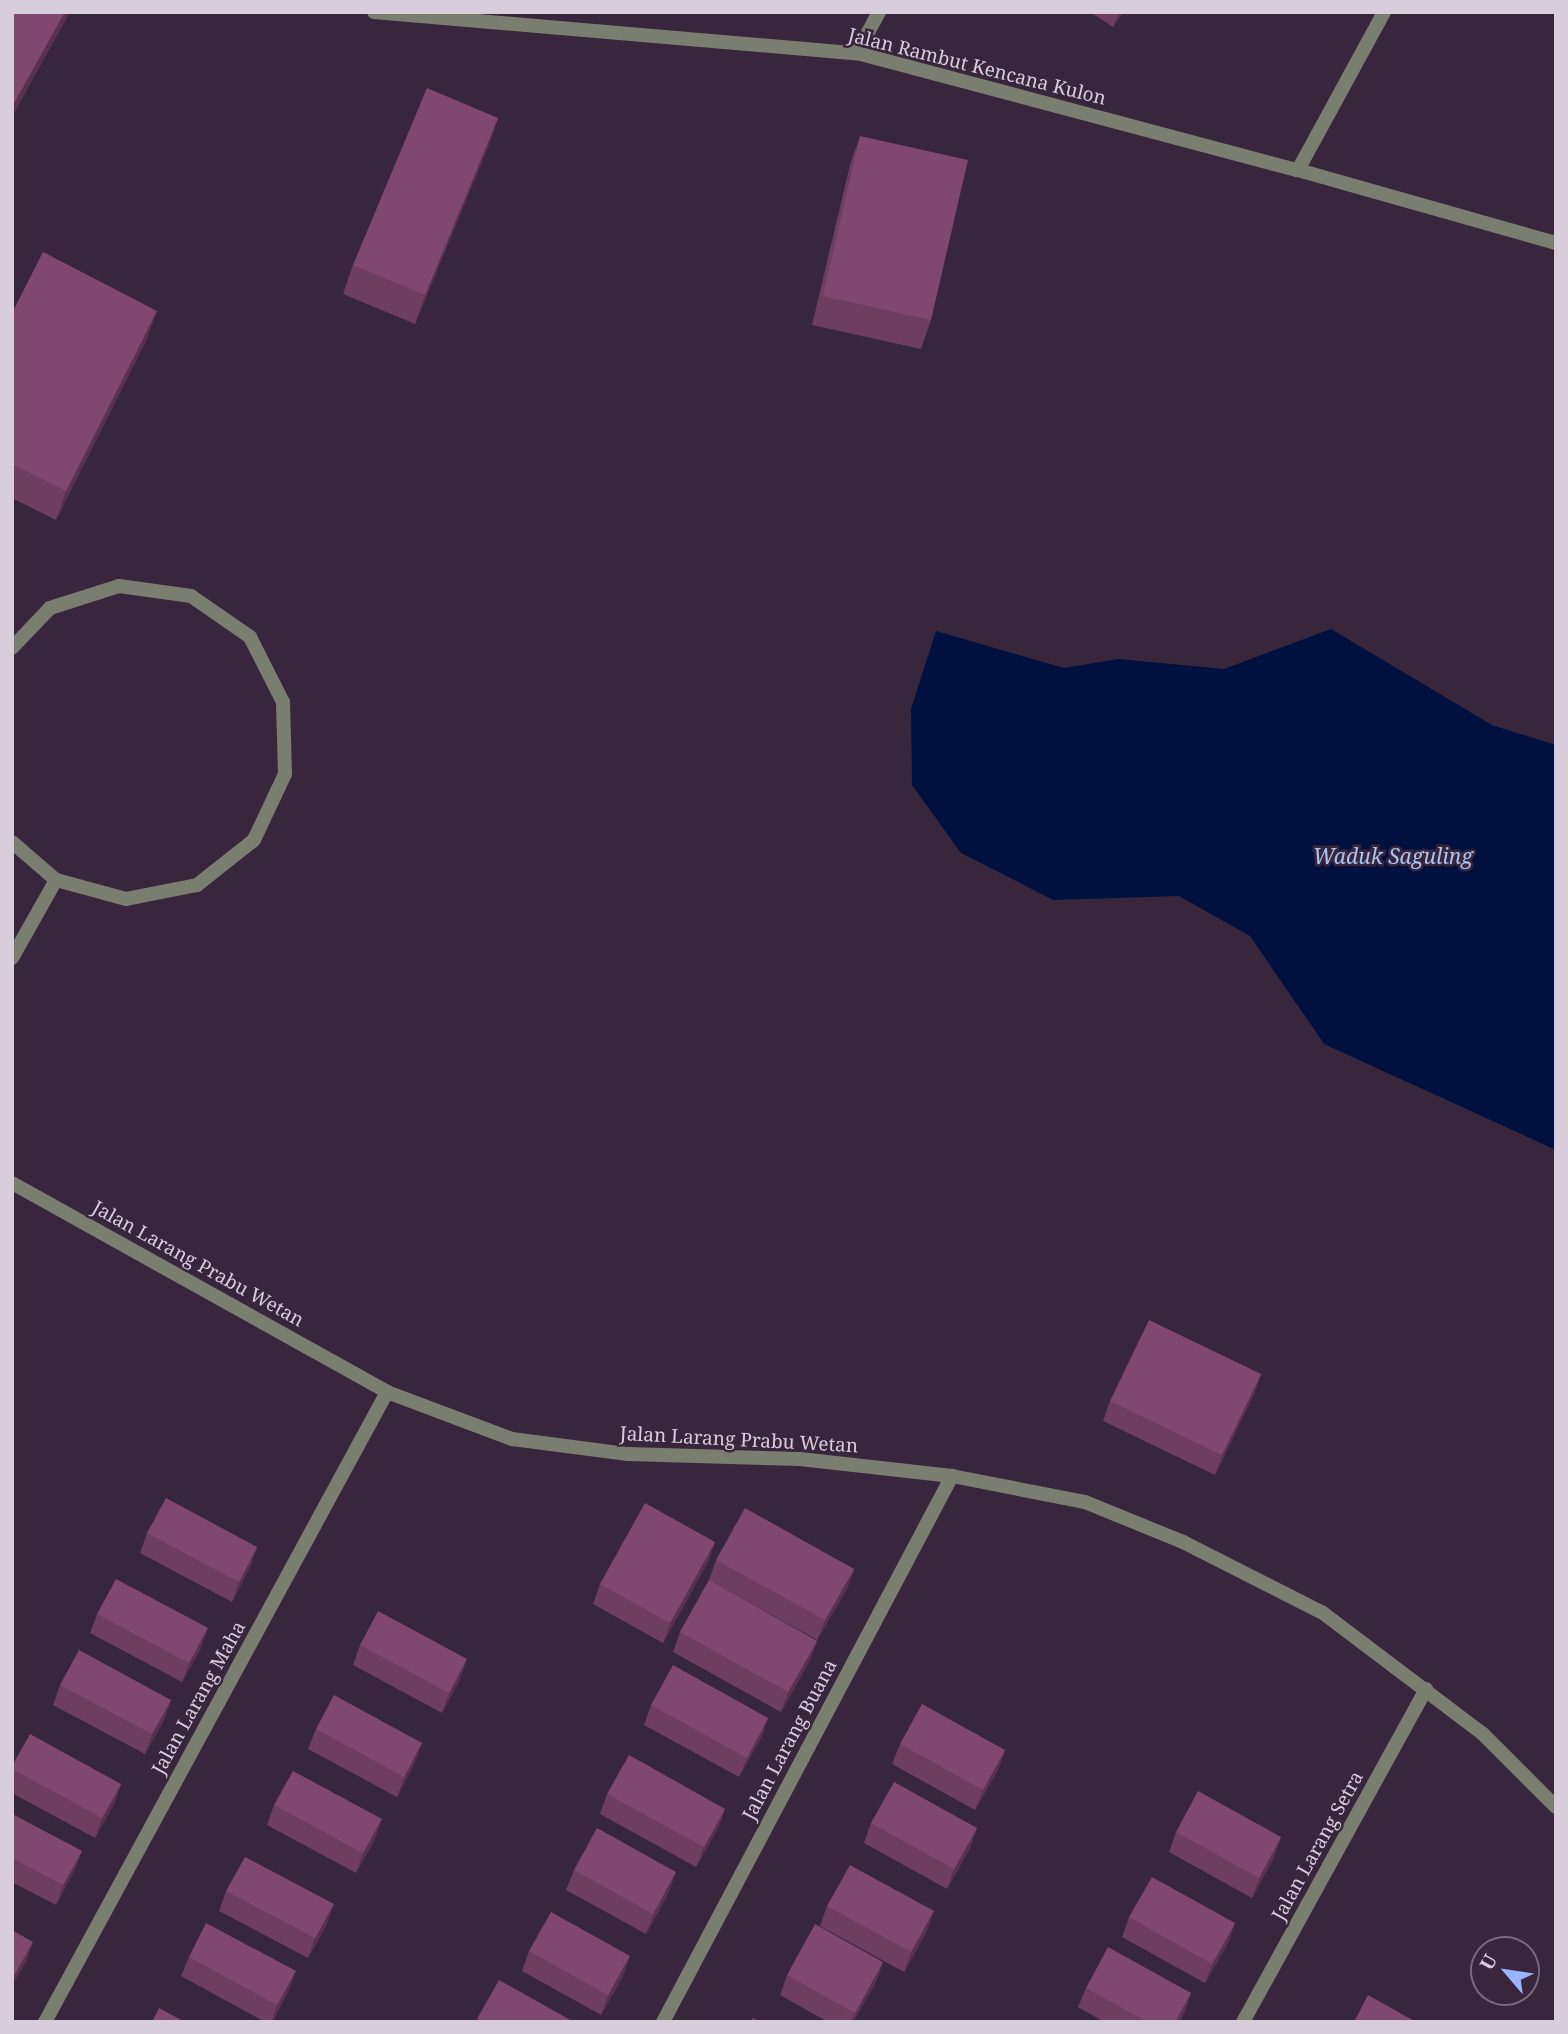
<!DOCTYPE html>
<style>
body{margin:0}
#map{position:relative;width:1568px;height:2034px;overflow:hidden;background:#38263c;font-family:"Noto Serif",serif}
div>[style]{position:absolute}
.water>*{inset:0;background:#001140}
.minor>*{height:14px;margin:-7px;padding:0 7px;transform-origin:7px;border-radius:7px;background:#797e71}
.wall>*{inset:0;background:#6e3e5f}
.shaded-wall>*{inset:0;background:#5a324e}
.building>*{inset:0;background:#80486f}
span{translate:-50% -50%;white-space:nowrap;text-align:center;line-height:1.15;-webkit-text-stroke:5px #38263c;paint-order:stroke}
.street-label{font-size:19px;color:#d8cddb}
.water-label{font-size:21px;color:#aac4f4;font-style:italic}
.frame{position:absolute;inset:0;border:14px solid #d8cddb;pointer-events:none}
.north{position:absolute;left:1470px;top:1936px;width:70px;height:70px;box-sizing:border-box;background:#38263c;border:2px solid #78697c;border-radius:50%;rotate:299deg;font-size:19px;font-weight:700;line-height:28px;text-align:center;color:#d8cddb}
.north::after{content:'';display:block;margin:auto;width:24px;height:32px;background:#9ab5fd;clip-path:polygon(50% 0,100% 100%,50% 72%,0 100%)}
</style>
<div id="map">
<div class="water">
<div style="clip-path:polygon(1331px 629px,1492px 725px,1556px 745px,1556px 1150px,1324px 1044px,1250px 936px,1179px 896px,1053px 900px,961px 853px,912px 785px,911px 709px,936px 631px,1064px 668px,1118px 659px,1224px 669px)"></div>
</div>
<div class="minor">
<div style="left:374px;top:12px;width:485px;rotate:4.9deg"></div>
<div style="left:857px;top:53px;width:456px;rotate:14.9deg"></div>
<div style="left:1298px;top:170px;width:268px;rotate:15.8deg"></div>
<div style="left:857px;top:53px;width:47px;rotate:-61.8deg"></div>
<div style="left:1298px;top:170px;width:180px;rotate:-61.4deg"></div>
<div style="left:12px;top:648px;width:55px;rotate:-46.5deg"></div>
<div style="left:50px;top:608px;width:72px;rotate:-17.7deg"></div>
<div style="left:119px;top:586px;width:73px;rotate:7.9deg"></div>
<div style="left:191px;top:596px;width:72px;rotate:34.8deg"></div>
<div style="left:250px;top:637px;width:73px;rotate:63.1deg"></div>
<div style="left:283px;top:702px;width:72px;rotate:88.4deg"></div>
<div style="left:285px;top:774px;width:73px;rotate:115.2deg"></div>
<div style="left:254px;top:840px;width:73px;rotate:141.7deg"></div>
<div style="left:197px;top:885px;width:72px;rotate:168.8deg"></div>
<div style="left:126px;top:899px;width:73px;rotate:-164.8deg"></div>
<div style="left:56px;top:880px;width:58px;rotate:-139.2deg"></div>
<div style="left:12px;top:958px;width:90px;rotate:-60.6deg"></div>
<div style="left:12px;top:1183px;width:429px;rotate:29.1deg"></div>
<div style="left:387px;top:1392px;width:134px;rotate:20.6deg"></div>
<div style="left:512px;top:1439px;width:117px;rotate:7.4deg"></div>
<div style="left:628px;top:1454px;width:172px;rotate:1.7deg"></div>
<div style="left:800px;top:1459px;width:153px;rotate:6.4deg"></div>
<div style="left:952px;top:1476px;width:136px;rotate:11.1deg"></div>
<div style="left:1085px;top:1502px;width:106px;rotate:22.2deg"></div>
<div style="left:1183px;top:1542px;width:157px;rotate:26.9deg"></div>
<div style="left:1323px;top:1613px;width:201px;rotate:37.1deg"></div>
<div style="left:1483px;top:1734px;width:103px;rotate:45deg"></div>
<div style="left:45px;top:2022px;width:717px;rotate:-61.5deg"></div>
<div style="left:663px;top:2022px;width:618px;rotate:-62.11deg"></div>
<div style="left:1243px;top:2022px;width:380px;rotate:-61.2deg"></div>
</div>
<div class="wall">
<div style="clip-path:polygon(1090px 12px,1123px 12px,1113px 27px)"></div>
<div style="clip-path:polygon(498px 118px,488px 147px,415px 324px,343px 294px,353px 265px)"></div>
<div style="clip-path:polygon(860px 136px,931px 320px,921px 349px,812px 325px,850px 165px)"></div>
<div style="clip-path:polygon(12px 313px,147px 339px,56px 520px,12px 498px)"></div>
<div style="clip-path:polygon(1261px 1374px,1254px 1394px,1215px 1475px,1103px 1421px,1110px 1401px)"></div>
<div style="clip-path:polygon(147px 1533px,257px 1547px,250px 1567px,232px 1602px,140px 1553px)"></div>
<div style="clip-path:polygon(715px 1542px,708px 1562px,663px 1643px,593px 1604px,600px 1584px)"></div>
<div style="clip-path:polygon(716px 1560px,854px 1569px,847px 1589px,817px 1640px,709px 1580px,817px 1641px,810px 1660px,781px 1712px,673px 1652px,680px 1632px,709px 1580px)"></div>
<div style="clip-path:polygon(97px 1614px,201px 1648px,182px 1682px,90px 1633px)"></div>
<div style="clip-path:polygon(360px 1645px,460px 1679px,442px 1713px,353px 1665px)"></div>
<div style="clip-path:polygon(60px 1685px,171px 1700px,164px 1720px,145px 1754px,53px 1705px)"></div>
<div style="clip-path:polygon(651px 1705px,768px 1718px,761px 1738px,739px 1777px,644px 1725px)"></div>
<div style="clip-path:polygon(316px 1729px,415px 1762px,397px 1797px,308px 1749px)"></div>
<div style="clip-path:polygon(900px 1744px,1005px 1750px,998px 1770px,975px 1810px,892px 1764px)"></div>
<div style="clip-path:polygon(12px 1766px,121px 1784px,114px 1804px,95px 1838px,12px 1793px)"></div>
<div style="clip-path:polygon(607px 1794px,725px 1809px,718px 1828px,696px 1867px,600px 1814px)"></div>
<div style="clip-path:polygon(274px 1805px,375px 1839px,356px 1873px,267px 1825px)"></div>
<div style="clip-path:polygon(12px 1814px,82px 1851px,74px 1871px,56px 1905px,12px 1882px)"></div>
<div style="clip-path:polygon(871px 1823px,977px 1828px,970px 1848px,947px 1889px,864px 1843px)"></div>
<div style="clip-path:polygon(1176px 1832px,1281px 1837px,1274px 1857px,1252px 1898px,1169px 1852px)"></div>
<div style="clip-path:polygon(574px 1870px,669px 1892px,646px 1934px,566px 1890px)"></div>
<div style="clip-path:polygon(226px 1891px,327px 1924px,308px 1958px,219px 1911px)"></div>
<div style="clip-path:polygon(827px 1906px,927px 1931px,904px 1972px,820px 1926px)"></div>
<div style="clip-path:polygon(1129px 1917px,1235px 1923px,1228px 1943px,1205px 1983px,1122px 1937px)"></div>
<div style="clip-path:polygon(529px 1951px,623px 1976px,601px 2015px,522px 1971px)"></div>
<div style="clip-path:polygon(189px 1957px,289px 1990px,272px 2022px,265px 2022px,181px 1976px)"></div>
<div style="clip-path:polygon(883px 1962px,876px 1982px,853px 2022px,828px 2022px,780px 1995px,787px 1975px)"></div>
<div style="clip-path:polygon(1086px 1988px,1191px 1993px,1184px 2013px,1179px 2022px,1104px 2022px,1078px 2007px)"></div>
</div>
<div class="shaded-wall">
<div style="clip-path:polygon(65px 12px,70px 12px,12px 117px,12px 107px)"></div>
<div style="clip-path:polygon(1119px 12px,1123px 12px,1113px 27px)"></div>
<div style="clip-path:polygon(498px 118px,488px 147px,415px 324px,425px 295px)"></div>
<div style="clip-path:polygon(157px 311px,147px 339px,56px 520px,66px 491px)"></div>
<div style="clip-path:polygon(1261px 1374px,1254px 1394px,1215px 1475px,1222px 1455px)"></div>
<div style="clip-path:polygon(715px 1542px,708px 1562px,663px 1643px,670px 1623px)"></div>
<div style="clip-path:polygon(257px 1547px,250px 1567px,232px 1602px,239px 1582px)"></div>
<div style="clip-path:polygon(854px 1569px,847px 1589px,817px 1640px,825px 1620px)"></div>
<div style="clip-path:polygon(208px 1628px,201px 1648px,182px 1682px,189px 1663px)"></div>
<div style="clip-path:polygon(817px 1641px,810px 1660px,781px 1712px,788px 1692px)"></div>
<div style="clip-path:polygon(467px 1659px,460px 1679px,442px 1713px,449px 1693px)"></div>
<div style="clip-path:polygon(171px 1700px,164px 1720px,145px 1754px,152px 1734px)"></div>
<div style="clip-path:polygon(768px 1718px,761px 1738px,739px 1777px,747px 1758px)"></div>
<div style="clip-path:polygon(422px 1743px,415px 1762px,397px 1797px,404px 1777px)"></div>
<div style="clip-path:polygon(1005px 1750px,998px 1770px,975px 1810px,983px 1790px)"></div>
<div style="clip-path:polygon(121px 1784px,114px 1804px,95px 1838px,102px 1818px)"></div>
<div style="clip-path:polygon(725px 1809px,718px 1828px,696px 1867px,704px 1847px)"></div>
<div style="clip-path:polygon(382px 1819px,375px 1839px,356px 1873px,363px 1853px)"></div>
<div style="clip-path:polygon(977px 1828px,970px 1848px,947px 1889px,954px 1869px)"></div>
<div style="clip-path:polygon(1281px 1837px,1274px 1857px,1252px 1898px,1259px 1878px)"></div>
<div style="clip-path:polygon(82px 1851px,74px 1871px,56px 1905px,63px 1885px)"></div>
<div style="clip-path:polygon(676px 1872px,669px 1892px,646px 1934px,653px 1914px)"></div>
<div style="clip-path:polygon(334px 1904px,327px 1924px,308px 1958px,315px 1938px)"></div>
<div style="clip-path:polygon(934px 1911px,927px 1931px,904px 1972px,911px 1952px)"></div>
<div style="clip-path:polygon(1235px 1923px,1228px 1943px,1205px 1983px,1212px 1964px)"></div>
<div style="clip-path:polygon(33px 1942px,26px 1962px,12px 1986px,12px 1981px,14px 1976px)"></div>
<div style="clip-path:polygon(630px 1956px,623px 1976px,601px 2015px,608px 1995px)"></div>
<div style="clip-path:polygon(883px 1962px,876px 1982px,853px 2022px,851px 2022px,855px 2013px)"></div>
<div style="clip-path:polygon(296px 1971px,289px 1990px,271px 2022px,277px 2005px)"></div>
<div style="clip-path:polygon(1191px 1993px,1184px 2013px,1179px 2022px,1175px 2022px)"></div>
</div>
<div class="building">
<div style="clip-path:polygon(12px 12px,65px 12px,12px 107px)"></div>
<div style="clip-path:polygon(427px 88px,498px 118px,425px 295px,353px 265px)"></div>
<div style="clip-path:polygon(860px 136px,968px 160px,931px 320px,823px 296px)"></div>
<div style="clip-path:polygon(43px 252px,157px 311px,66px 491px,12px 464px,12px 313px)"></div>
<div style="clip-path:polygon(1149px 1320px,1261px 1374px,1222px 1455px,1110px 1401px)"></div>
<div style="clip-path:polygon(166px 1498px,257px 1547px,239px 1582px,147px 1533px)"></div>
<div style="clip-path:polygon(645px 1503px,715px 1542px,670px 1623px,600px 1584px)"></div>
<div style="clip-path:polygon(745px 1508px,854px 1569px,825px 1620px,716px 1560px)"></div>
<div style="clip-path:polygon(116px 1579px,208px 1628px,189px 1663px,97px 1614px)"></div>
<div style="clip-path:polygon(709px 1580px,817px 1641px,788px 1692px,680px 1632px)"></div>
<div style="clip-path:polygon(378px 1611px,467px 1659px,449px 1693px,360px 1645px)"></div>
<div style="clip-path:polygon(79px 1650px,171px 1700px,152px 1734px,60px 1685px)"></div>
<div style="clip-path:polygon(673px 1665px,768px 1718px,747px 1758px,651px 1705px)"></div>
<div style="clip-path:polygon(334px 1695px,422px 1743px,404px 1777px,316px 1729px)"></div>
<div style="clip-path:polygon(922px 1704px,1005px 1750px,983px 1790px,900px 1744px)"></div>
<div style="clip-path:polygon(30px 1734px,121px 1784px,102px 1818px,12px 1769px,12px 1766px)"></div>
<div style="clip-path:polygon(629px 1755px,725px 1809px,704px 1847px,607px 1794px)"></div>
<div style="clip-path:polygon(293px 1771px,382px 1819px,363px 1853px,274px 1805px)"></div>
<div style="clip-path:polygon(894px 1782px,977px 1828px,954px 1869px,871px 1823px)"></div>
<div style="clip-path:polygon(1198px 1791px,1281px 1837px,1259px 1878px,1176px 1832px)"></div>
<div style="clip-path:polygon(12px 1814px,82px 1851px,63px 1885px,12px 1858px)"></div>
<div style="clip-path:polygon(597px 1828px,676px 1872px,653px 1914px,574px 1870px)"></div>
<div style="clip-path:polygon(245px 1857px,334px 1904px,315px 1938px,226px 1891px)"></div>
<div style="clip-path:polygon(850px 1865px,934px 1911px,911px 1952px,827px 1906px)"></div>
<div style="clip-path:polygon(1152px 1877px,1235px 1923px,1212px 1964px,1129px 1917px)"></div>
<div style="clip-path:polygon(551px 1912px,630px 1956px,608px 1995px,529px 1951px)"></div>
<div style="clip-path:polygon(206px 1923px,296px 1971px,277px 2005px,189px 1957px)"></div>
<div style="clip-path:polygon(815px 1924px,883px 1962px,855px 2013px,787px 1975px)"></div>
<div style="clip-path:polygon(12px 1930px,33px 1942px,14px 1976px,12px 1975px)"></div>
<div style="clip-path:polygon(1108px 1947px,1191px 1993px,1175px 2022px,1147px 2022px,1086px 1988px)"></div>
<div style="clip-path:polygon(499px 1980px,574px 2022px,481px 2022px,477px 2019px)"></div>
<div style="clip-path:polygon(1368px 1995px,1416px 2022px,1354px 2022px)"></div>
<div style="clip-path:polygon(159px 2008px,185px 2022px,152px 2022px)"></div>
<div style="clip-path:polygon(753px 2018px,759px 2022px,751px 2022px)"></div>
</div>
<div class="street-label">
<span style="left:977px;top:67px;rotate:14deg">Jalan Rambut Kencana Kulon</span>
<span style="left:198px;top:1264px;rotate:29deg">Jalan Larang Prabu Wetan</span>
<span style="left:739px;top:1440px;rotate:3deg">Jalan Larang Prabu Wetan</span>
<span style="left:199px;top:1698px;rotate:-61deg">Jalan Larang Maha</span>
<span style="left:790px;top:1740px;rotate:-62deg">Jalan Larang Buana</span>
<span style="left:1318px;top:1846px;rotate:-61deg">Jalan Larang Setra</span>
</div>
<div class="water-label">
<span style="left:1393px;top:856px">Waduk Saguling</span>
</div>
<div class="frame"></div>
<div class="north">U</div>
</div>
